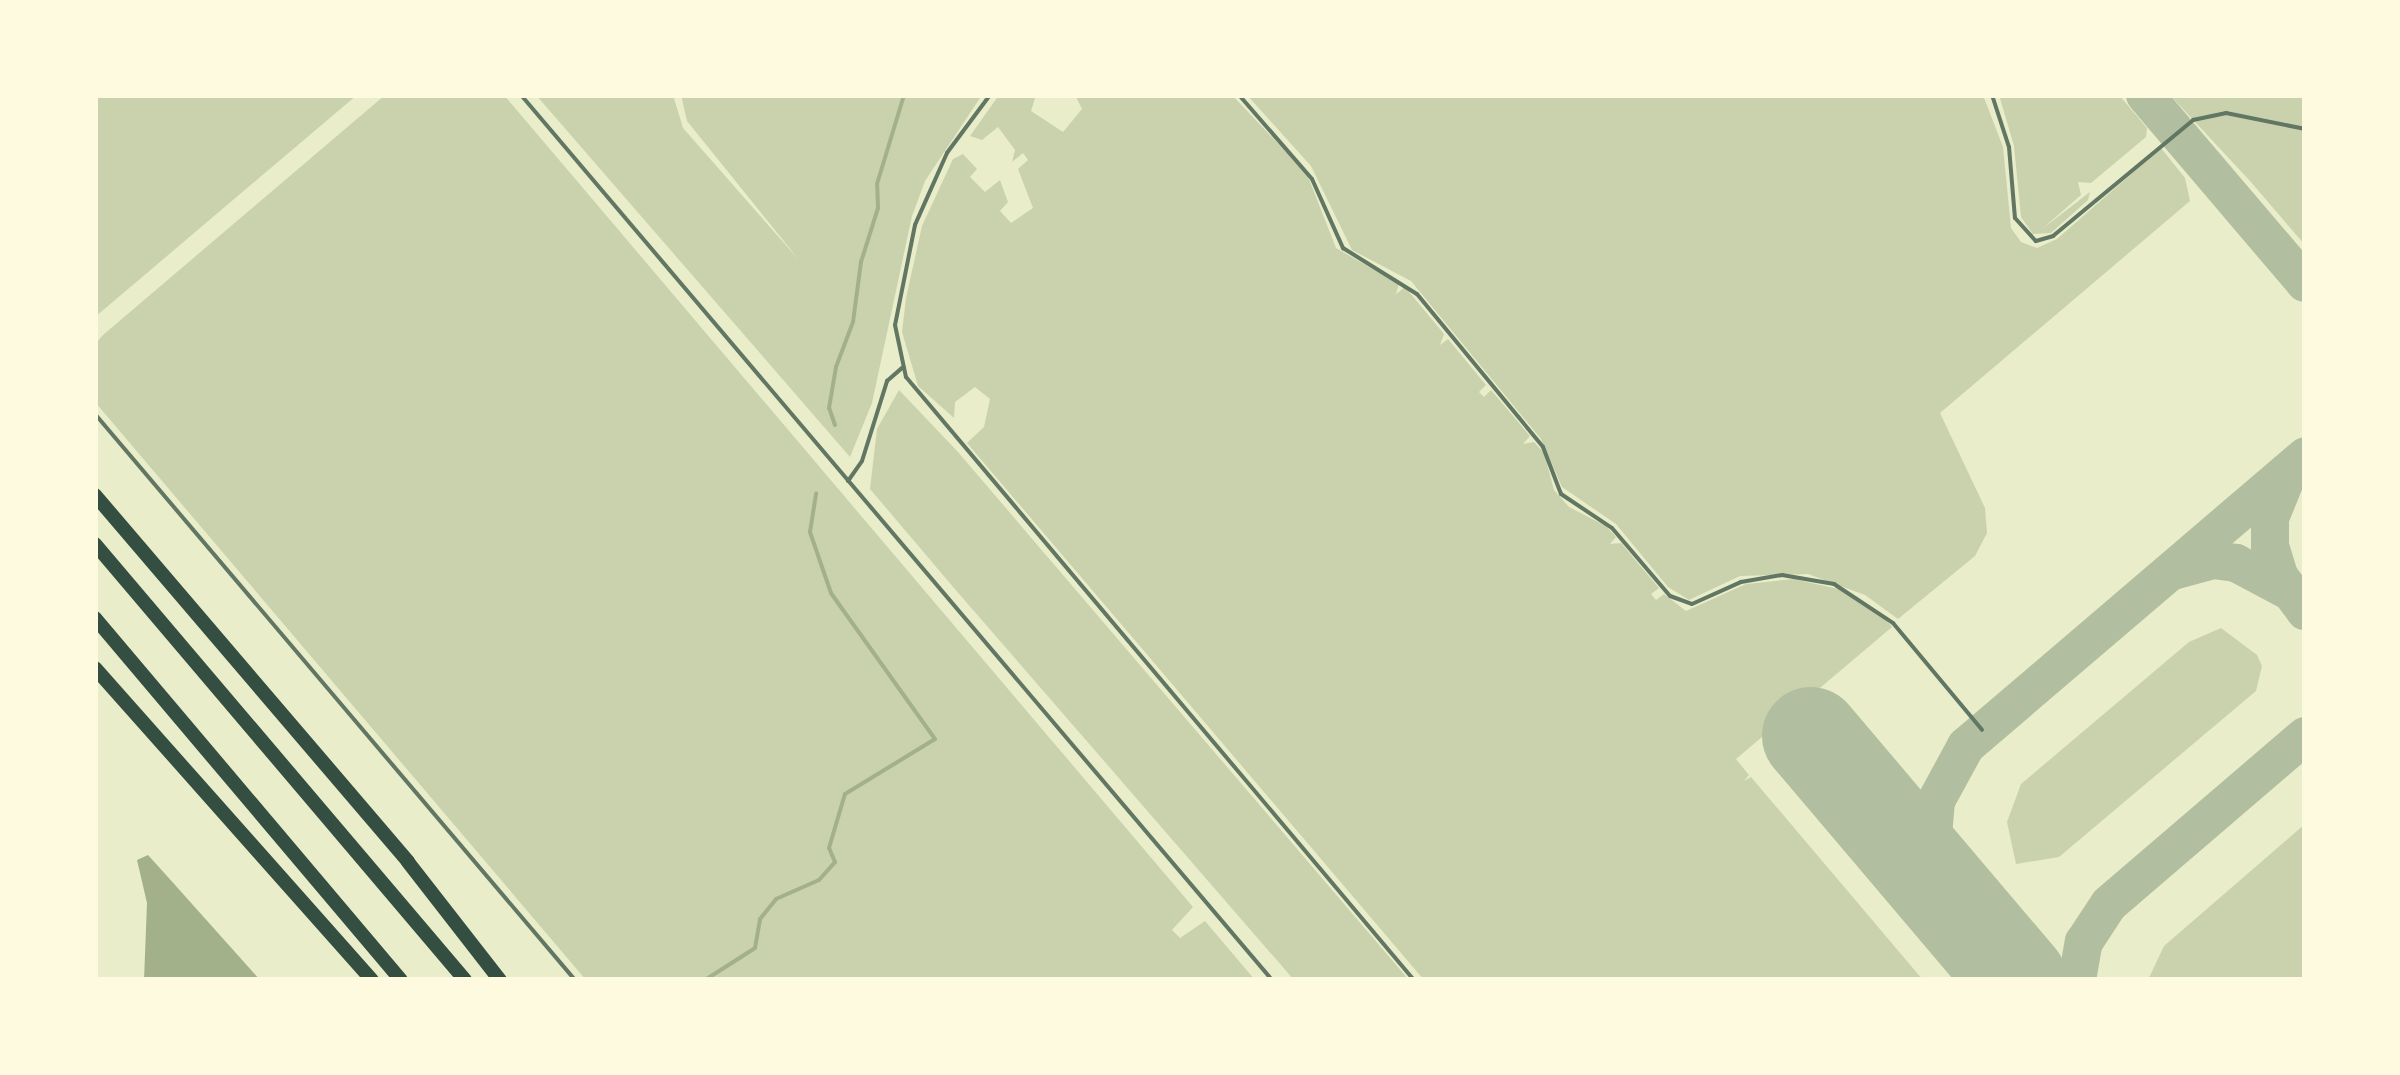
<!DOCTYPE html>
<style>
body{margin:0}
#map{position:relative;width:2400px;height:1075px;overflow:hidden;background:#e9edc9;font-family:"Exo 2",sans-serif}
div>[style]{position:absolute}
.green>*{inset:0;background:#cad2ad}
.water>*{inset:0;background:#a3b18a}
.stream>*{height:4px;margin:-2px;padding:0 2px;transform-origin:2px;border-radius:2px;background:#a3b18a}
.taxiway>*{height:38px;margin:-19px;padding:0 19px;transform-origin:19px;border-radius:19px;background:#b2bea0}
.runway>*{height:98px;margin:-49px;padding:0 49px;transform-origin:49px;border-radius:49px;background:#b2bea0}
.service>*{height:4px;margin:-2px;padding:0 2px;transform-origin:2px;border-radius:2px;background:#617663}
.motorway>*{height:14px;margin:-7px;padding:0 7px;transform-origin:7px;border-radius:7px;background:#344e41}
span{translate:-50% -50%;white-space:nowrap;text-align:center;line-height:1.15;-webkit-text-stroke:9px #fefae0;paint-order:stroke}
.frame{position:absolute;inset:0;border:98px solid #fefae0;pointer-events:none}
</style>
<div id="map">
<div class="green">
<div style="clip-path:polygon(95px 95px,357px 95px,95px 317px)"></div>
<div style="clip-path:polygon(385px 95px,504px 95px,1193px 907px,1172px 930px,1180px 938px,1205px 921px,1255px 980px,586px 980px,95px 402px,95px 344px,103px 335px)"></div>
<div style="clip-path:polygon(536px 95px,673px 95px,683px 128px,799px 260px,687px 121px,681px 95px,982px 95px,925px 181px,912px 216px,872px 403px,850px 457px)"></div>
<div style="clip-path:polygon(999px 95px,1036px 95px,1031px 111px,1063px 132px,1082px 109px,1075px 95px,1232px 95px,1307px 174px,1336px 248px,1399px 284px,1396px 294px,1405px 287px,1444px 334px,1440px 345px,1448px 339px,1486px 385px,1479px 392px,1484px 397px,1491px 390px,1530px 436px,1523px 444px,1534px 442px,1544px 453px,1554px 490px,1569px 507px,1606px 526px,1616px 537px,1610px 544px,1621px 543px,1659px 588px,1651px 594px,1656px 600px,1664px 594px,1686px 611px,1746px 584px,1793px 579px,1843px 590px,1884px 617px,1892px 627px,1736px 759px,1749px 775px,1744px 781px,1751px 777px,1923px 980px,1424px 980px,967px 443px,984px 427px,990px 399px,975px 387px,955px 402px,954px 418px,918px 386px,902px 332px,906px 298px,922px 226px,953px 159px,963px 154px,977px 169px,970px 177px,985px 192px,1000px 180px,1008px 202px,1000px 211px,1011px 223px,1033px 208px,1018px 169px,1028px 160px,1023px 153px,1012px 162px,1015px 150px,998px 127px,982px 140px,970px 136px)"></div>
<div style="clip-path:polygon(1247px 95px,1983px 95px,2003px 147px,2011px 228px,2021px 242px,2037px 248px,2057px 239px,2161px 148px,2185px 178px,2190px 201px,1940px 413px,1985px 508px,1987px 533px,1975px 556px,1898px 619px,1865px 595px,1808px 574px,1740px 576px,1689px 600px,1668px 587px,1616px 524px,1562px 487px,1541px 439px,1411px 281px,1352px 250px,1311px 166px)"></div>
<div style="clip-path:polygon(1999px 95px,2119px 95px,2147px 128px,2146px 137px,2091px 183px,2078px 182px,2081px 195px,2042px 229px,2090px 192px,2088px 200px,2051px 233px,2033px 234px,2021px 217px,2014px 146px)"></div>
<div style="clip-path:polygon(2170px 95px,2305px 95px,2305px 245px,2250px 181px)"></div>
<div style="clip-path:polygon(899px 390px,958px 452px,1409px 980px,1294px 980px,954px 588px,870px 489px,877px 429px)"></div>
<div style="clip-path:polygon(2221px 628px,2257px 655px,2262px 666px,2256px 691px,2059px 857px,2016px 864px,2007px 822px,2021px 784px,2189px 642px)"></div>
<div style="clip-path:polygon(2305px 824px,2305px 980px,2148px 980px,2164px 946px)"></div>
</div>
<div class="water">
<div style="clip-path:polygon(148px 855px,167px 876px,260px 980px,144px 980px,147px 903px,137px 860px)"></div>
</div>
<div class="stream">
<div style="left:835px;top:425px;width:18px;rotate:-109deg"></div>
<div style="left:829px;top:408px;width:42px;rotate:-80.3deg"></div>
<div style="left:836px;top:367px;width:48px;rotate:-69.3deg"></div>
<div style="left:853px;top:322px;width:61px;rotate:-82.4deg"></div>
<div style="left:861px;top:262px;width:57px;rotate:-72.5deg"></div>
<div style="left:878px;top:208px;width:24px;rotate:-92deg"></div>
<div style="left:877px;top:184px;width:93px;rotate:-73.1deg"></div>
<div style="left:705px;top:980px;width:59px;rotate:-32.6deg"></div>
<div style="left:755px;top:948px;width:29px;rotate:-80deg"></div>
<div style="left:760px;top:919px;width:26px;rotate:-51deg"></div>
<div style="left:776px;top:899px;width:47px;rotate:-23.8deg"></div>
<div style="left:819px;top:880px;width:24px;rotate:-48deg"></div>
<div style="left:835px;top:862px;width:15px;rotate:-113deg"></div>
<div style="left:829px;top:848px;width:56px;rotate:-73.5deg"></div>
<div style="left:845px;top:794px;width:105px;rotate:-31.4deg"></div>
<div style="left:935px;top:739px;width:179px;rotate:-125.5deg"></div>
<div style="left:831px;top:593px;width:65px;rotate:-109deg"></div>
<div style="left:810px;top:532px;width:39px;rotate:-81deg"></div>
</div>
<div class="taxiway">
<div style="left:2145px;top:95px;width:247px;rotate:49.6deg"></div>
<div style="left:2287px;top:476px;width:45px;rotate:112deg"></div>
<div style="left:2270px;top:518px;width:28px;rotate:90deg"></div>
<div style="left:2270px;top:546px;width:31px;rotate:73deg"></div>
<div style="left:2279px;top:576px;width:44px;rotate:53.4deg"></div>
<div style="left:2173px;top:571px;width:41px;rotate:-15.4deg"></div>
<div style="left:2213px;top:560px;width:23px;rotate:7deg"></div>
<div style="left:2236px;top:563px;width:58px;rotate:27.9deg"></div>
<div style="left:1943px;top:892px;width:47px;rotate:-103.4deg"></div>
<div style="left:1932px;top:846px;width:45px;rotate:-84.9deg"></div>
<div style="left:1936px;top:801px;width:63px;rotate:-61.4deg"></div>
<div style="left:1966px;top:746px;width:446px;rotate:-40.5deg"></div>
<div style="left:2077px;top:980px;width:39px;rotate:-80deg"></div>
<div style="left:2084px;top:942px;width:45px;rotate:-56.7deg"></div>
<div style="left:2109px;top:904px;width:258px;rotate:-40.6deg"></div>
</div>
<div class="runway">
<div style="left:1811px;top:736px;width:320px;rotate:49.7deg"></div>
</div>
<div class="service">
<div style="left:521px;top:95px;width:1161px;rotate:49.68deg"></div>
<div style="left:990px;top:95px;width:72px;rotate:126.6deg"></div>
<div style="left:947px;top:153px;width:79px;rotate:114deg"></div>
<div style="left:915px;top:225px;width:102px;rotate:101.3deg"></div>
<div style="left:895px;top:325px;width:53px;rotate:78.1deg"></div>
<div style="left:906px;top:377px;width:788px;rotate:49.89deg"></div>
<div style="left:1239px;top:95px;width:111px;rotate:49deg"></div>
<div style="left:1312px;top:179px;width:76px;rotate:65.8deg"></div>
<div style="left:1343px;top:248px;width:87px;rotate:31.9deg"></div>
<div style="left:1417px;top:294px;width:198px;rotate:50.5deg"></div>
<div style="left:1543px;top:447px;width:50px;rotate:69deg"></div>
<div style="left:1561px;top:494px;width:61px;rotate:33.7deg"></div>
<div style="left:1612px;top:528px;width:89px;rotate:49.5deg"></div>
<div style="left:1670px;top:596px;width:23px;rotate:20deg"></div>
<div style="left:1692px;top:604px;width:54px;rotate:-24.2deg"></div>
<div style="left:1741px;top:582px;width:42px;rotate:-9.7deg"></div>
<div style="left:1782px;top:575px;width:53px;rotate:9.8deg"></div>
<div style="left:1834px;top:584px;width:71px;rotate:33.5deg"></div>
<div style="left:1893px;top:623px;width:139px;rotate:50.2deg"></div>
<div style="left:1992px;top:95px;width:55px;rotate:71.9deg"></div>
<div style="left:2009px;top:147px;width:71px;rotate:85.2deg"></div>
<div style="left:2015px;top:218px;width:31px;rotate:48deg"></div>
<div style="left:2036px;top:241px;width:18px;rotate:-16deg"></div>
<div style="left:2053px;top:236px;width:182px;rotate:-39.6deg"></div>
<div style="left:2193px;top:120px;width:34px;rotate:-12deg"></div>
<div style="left:2226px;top:113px;width:81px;rotate:11.4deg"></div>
<div style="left:95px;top:414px;width:742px;rotate:49.7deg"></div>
<div style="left:848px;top:481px;width:24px;rotate:-55deg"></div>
<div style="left:862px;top:461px;width:84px;rotate:-72.6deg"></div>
<div style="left:887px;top:381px;width:20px;rotate:-41deg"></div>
</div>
<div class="motorway">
<div style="left:95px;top:495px;width:482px;rotate:49.5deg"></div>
<div style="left:408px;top:862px;width:150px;rotate:52.1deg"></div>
<div style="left:95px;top:544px;width:572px;rotate:49.68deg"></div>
<div style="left:95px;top:618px;width:474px;rotate:49.8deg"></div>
<div style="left:95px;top:668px;width:417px;rotate:48.4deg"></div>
</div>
<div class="frame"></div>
</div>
